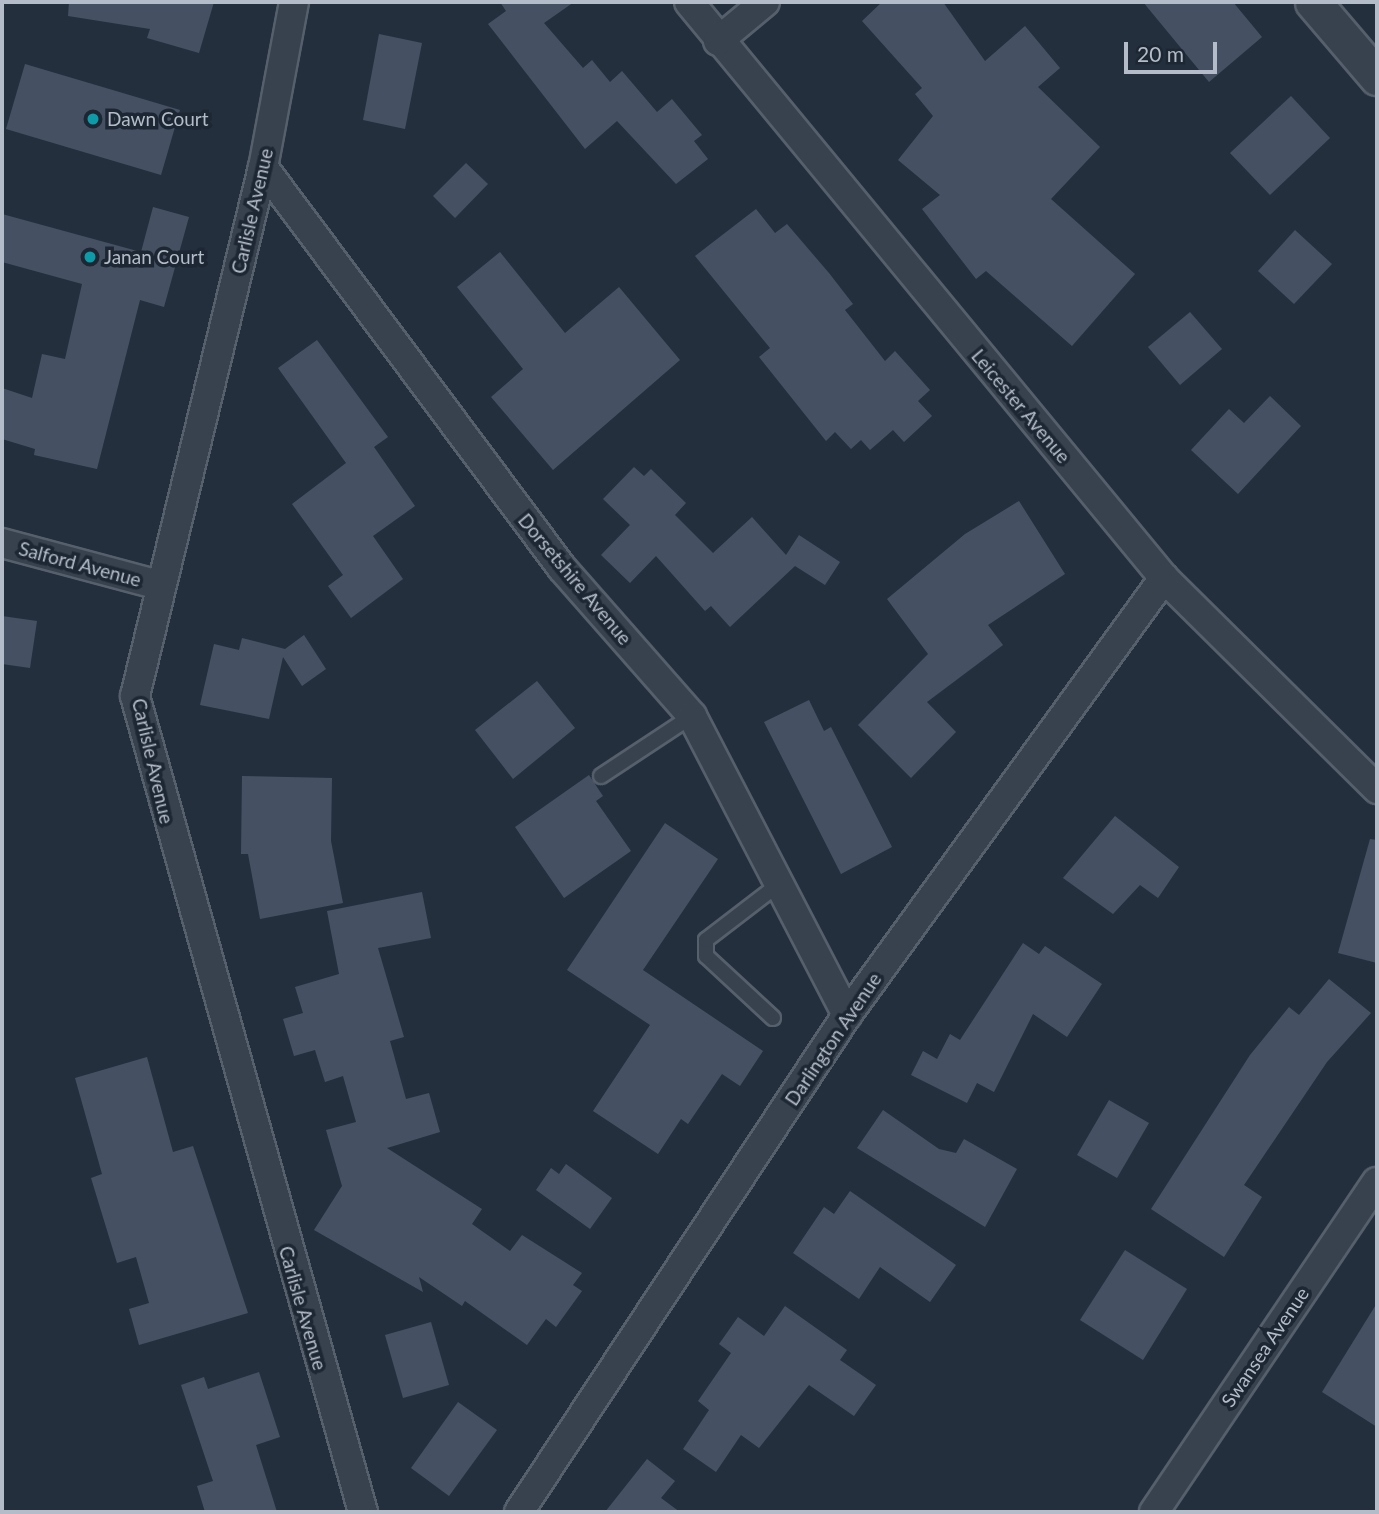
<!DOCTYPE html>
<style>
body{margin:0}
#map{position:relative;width:1379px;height:1514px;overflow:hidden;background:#242f3e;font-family:Lato,sans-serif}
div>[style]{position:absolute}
.building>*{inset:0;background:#455162}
.roads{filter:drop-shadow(2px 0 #565f6c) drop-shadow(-2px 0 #565f6c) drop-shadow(0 2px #565f6c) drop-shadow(0 -2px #565f6c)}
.service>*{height:14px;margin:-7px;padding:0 7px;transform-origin:7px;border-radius:7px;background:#38414e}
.minor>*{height:28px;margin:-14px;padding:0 14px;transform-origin:14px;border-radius:14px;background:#38414e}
.tertiary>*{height:35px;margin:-17.5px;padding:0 17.5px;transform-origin:17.5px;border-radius:17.5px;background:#38414e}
.dots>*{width:19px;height:19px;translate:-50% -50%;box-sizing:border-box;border:4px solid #1d2633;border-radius:50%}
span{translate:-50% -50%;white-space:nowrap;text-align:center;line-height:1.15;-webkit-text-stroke:7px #1d2633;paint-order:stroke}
.poi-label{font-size:19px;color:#b4bcc9}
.left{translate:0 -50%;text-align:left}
.street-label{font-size:19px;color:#b4bcc9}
.frame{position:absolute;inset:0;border:4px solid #b4bcc9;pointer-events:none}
.scale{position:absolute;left:1124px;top:42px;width:93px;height:32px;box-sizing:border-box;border:4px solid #b4bcc9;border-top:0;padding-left:9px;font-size:21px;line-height:24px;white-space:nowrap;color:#b4bcc9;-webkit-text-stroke:5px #1d2633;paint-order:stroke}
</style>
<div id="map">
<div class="building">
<div style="clip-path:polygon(69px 2px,214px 2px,199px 53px,147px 38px,150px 29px,68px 16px)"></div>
<div style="clip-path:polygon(500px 2px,574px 2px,544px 23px,583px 68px,592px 60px,610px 82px,622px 71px,657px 112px,672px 99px,702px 135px,694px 141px,708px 159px,676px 184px,617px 121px,585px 149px,488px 24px,506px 11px)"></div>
<div style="clip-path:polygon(882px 2px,943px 2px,985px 61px,1025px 26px,1060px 68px,1038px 87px,1100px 147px,1051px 199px,1135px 274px,1072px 346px,986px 271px,976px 279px,922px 209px,940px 195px,898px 160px,933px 116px,915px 94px,922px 88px,862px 21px)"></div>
<div style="clip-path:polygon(1143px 2px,1233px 2px,1262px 37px,1209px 82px)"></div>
<div style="clip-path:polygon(379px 34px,422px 43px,405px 129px,363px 120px)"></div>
<div style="clip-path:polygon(25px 64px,180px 110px,161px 175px,6px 129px)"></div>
<div style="clip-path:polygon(1291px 96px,1330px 138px,1270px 195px,1230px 153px)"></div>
<div style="clip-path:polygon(466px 163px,488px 184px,455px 218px,433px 196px)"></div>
<div style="clip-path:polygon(153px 207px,189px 217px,164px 307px,140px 300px,97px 469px,34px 455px,35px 449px,2px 439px,2px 388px,32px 398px,42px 354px,65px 359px,82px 284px,2px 262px,2px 214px,141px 252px)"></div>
<div style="clip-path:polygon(756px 209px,775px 233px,787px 224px,829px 273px,853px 304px,845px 310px,885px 361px,895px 351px,930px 390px,918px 401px,932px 416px,904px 442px,893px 430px,870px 450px,861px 440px,851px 449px,835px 432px,826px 441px,759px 357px,770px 348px,695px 256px)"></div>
<div style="clip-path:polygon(1295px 230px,1332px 264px,1294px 304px,1258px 271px)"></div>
<div style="clip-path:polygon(500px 252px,565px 333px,619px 287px,680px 360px,553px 470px,491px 397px,523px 369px,457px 287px)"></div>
<div style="clip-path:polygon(1190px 312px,1222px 349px,1180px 385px,1148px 347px)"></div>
<div style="clip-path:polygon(317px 340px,388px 437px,374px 447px,415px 506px,373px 536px,403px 579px,351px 618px,328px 586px,343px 575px,292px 504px,346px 463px,278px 368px)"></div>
<div style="clip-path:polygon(1270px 396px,1301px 426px,1238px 494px,1191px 450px,1229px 409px,1244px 423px)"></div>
<div style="clip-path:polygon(634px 467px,644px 476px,651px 469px,686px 503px,675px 515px,713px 553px,752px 517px,786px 555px,799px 535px,840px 562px,825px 585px,795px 566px,730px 627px,711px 606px,705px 611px,656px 556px,630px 583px,601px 555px,630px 525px,603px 499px)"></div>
<div style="clip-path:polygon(1019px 501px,1065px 574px,988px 625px,1003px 645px,927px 702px,956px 732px,911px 778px,858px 725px,928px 654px,887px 599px,965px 534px)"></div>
<div style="clip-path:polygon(2px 616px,37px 621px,30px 668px,2px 664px)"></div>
<div style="clip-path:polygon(304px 635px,326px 669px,302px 686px,283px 657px,269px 719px,200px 705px,214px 644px,239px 650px,242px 638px,285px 649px)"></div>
<div style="clip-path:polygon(537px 681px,575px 728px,513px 779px,475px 730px)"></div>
<div style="clip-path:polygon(809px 700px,824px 731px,831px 727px,892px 847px,841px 874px,764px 722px)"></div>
<div style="clip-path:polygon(589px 775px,603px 796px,596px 801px,631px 851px,564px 898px,515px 827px)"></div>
<div style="clip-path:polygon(242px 776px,332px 778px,331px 841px,343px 903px,260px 919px,248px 854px,241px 854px)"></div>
<div style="clip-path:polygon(1115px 816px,1179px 867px,1158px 898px,1140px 885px,1113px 914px,1063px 878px)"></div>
<div style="clip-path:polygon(665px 823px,718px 859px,643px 970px,763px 1051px,740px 1086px,722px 1074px,688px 1124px,681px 1119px,658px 1154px,593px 1111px,650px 1025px,567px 970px)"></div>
<div style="clip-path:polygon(1370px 839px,1377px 840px,1377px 963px,1338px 953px)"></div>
<div style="clip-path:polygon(422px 892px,431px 938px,378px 948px,404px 1037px,390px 1041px,406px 1099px,429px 1093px,440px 1132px,387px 1148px,482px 1209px,472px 1224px,510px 1251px,522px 1235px,582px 1273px,573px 1285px,582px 1291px,556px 1327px,546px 1319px,527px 1345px,465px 1301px,462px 1306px,419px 1277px,423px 1292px,314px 1230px,342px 1186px,326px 1130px,356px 1122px,343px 1076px,325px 1082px,315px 1050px,294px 1056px,283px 1019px,303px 1013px,295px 987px,339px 974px,327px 911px)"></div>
<div style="clip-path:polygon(1023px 943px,1039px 954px,1045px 946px,1102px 984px,1067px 1037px,1033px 1014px,994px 1092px,977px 1083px,967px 1103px,911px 1075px,923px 1051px,937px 1059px,950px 1034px,960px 1040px)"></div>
<div style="clip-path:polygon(1329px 979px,1371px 1013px,1327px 1062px,1244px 1185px,1262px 1197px,1224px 1257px,1151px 1209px,1250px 1055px,1289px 1007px,1299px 1015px)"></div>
<div style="clip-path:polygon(147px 1057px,173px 1152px,193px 1146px,248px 1313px,139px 1345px,129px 1309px,149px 1303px,136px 1257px,117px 1263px,91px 1178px,102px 1174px,75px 1078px)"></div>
<div style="clip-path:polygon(1109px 1100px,1149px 1123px,1117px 1178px,1077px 1155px)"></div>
<div style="clip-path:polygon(883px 1110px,939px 1149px,956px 1153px,964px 1139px,1017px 1169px,985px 1227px,857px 1148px)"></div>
<div style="clip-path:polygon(566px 1164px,612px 1198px,590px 1229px,536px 1190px,551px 1168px,559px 1174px)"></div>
<div style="clip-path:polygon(850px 1191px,956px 1265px,930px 1302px,880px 1267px,859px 1299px,793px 1253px,824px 1207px,834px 1214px)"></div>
<div style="clip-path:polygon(1125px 1250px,1187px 1289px,1143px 1360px,1080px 1320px)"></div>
<div style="clip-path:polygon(1377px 1303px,1377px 1427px,1322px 1392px)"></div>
<div style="clip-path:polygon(785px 1306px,847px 1350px,840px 1360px,876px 1385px,854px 1416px,809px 1385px,759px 1448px,741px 1435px,716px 1472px,683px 1449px,709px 1410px,698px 1401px,731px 1353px,719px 1344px,738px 1317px,764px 1336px)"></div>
<div style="clip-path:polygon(431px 1322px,449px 1385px,403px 1398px,385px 1335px)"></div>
<div style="clip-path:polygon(259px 1372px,280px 1437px,256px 1445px,277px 1512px,205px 1512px,197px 1486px,213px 1481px,181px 1385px,204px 1377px,208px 1389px)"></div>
<div style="clip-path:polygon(458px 1402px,497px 1430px,449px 1496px,411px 1468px)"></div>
<div style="clip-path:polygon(647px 1459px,675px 1481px,661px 1498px,680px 1512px,605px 1512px)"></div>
</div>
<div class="roads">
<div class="service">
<div style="left:601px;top:776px;width:109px;rotate:-33.4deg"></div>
<div style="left:773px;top:1018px;width:91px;rotate:-137.2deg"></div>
<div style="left:706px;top:956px;width:16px;rotate:-90deg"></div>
<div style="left:706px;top:940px;width:92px;rotate:-37.5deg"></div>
</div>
<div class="minor">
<div style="left:294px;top:2px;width:168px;rotate:100.6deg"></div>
<div style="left:263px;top:167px;width:544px;rotate:103.6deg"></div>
<div style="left:135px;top:696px;width:847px;rotate:74.39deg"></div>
<div style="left:689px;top:2px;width:747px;rotate:50.49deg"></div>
<div style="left:1164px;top:578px;width:300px;rotate:44.7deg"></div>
<div style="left:718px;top:41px;width:61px;rotate:-39.7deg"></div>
<div style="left:263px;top:167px;width:500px;rotate:53.29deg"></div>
<div style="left:562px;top:568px;width:197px;rotate:48.7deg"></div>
<div style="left:692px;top:716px;width:337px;rotate:62.6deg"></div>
<div style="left:2px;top:543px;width:163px;rotate:15deg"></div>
<div style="left:519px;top:1512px;width:595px;rotate:-56.58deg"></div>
<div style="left:847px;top:1015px;width:540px;rotate:-54.04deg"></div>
<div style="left:1154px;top:1512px;width:398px;rotate:-56deg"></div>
</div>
<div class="tertiary">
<div style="left:1313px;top:2px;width:99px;rotate:49.5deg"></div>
</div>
</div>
<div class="dots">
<div style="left:93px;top:119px;background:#0f9aa8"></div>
<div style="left:90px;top:257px;background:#0f9aa8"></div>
</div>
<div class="poi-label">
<span class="left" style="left:107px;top:119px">Dawn Court</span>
<span class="left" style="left:104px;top:257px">Janan Court</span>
</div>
<div class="street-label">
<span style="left:252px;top:211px;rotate:-77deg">Carlisle Avenue</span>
<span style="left:1021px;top:406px;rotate:50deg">Leicester Avenue</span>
<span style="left:80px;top:564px;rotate:15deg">Salford Avenue</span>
<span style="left:575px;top:579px;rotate:50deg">Dorsetshire Avenue</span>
<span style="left:153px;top:761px;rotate:77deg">Carlisle Avenue</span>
<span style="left:833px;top:1039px;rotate:-56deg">Darlington Avenue</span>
<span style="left:303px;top:1308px;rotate:74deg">Carlisle Avenue</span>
<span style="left:1265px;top:1347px;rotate:-56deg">Swansea Avenue</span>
</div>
<div class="frame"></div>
<div class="scale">20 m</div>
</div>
